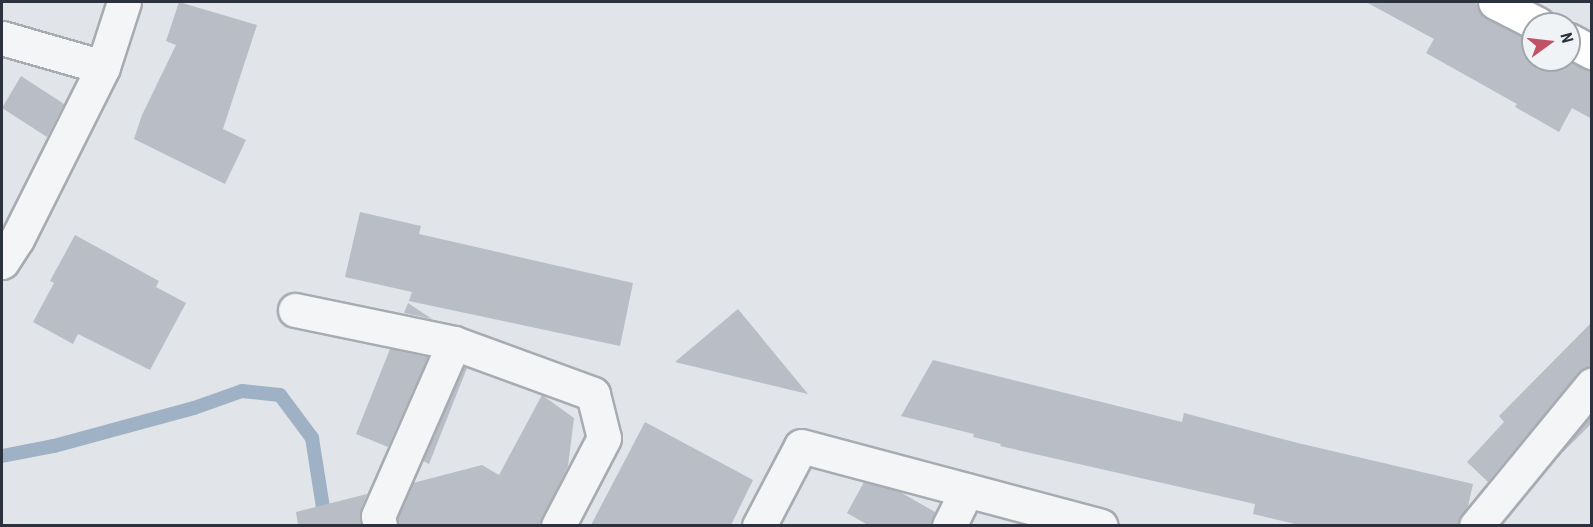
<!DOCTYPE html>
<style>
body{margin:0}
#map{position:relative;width:1593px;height:527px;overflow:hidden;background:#e1e4e8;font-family:"Roboto Condensed",sans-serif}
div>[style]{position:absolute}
.stream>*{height:14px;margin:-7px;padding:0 7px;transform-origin:7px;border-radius:7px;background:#9fb2c5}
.building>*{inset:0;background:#b9bdc5}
.roads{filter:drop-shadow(2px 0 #a7abb2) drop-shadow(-2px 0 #a7abb2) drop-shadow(0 2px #a7abb2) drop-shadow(0 -2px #a7abb2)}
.street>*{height:33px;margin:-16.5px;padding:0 16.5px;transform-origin:16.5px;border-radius:16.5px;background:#f3f5f7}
.secondary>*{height:33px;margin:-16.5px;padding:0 16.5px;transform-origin:16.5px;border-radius:16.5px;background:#fff}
span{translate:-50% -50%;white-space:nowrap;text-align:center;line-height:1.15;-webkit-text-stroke:5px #f0f3f6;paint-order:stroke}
.frame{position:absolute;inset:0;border:3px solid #2b323e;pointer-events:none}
.north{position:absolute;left:1521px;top:12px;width:60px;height:60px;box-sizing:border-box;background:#f0f3f6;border:2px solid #a1a6ac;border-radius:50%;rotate:75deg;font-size:16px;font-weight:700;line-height:24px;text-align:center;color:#2b323e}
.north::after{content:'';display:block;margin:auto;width:21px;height:27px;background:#c15265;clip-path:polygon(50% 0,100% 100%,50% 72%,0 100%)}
</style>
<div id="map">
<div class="stream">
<div style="left:2px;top:456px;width:53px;rotate:-10.9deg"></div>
<div style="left:54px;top:446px;width:145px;rotate:-15.2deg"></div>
<div style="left:194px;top:408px;width:51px;rotate:-19.5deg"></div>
<div style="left:242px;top:391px;width:38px;rotate:6deg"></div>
<div style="left:280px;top:395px;width:54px;rotate:53.3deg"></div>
<div style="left:312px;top:438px;width:77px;rotate:81deg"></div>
<div style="left:324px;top:514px;width:13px;rotate:117deg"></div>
</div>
<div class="building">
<div style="clip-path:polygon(179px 2px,257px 25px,223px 129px,246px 140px,225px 184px,134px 139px,142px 115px,176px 45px,166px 41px)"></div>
<div style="clip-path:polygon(1366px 2px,1476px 2px,1479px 12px,1486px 18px,1533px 42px,1533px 60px,1567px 60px,1592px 71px,1592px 119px,1572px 108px,1559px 132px,1515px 107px,1517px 104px,1426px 53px,1434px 39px)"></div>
<div style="clip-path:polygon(21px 76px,64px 104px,47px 137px,2px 108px)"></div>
<div style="clip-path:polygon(360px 212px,421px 226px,419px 234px,633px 283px,620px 346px,409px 301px,412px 292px,345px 277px)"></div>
<div style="clip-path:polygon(75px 235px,159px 281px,156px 287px,186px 303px,150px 370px,78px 334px,73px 344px,33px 322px,54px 283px,50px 281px)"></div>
<div style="clip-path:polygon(408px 303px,432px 319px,404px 313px)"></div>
<div style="clip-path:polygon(738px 309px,808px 394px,675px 362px)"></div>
<div style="clip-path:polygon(1592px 322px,1592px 367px,1578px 373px,1488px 482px,1467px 462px,1504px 422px,1499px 416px)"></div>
<div style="clip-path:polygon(390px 349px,428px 357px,388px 447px,356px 434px)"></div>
<div style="clip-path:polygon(933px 360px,1182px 422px,1184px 413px,1298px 443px,1473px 484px,1468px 506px,1458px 525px,1299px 525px,1253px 514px,1255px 504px,1000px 446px,1001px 444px,973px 437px,974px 434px,901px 416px)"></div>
<div style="clip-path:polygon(464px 367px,467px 368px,429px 464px,423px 461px)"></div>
<div style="clip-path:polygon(542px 395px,574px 418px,568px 466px,539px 525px,398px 525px,398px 518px,413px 483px,482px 465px,499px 475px)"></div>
<div style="clip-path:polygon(1592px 415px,1592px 423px,1550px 465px)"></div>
<div style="clip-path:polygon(645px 422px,753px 480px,731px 525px,591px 525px)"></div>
<div style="clip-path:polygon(864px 482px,900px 492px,935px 512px,931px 525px,868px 525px,847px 513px)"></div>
<div style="clip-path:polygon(367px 494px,361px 509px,361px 525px,298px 525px,296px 512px)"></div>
</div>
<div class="roads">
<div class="street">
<div style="left:2px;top:38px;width:105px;rotate:16deg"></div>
<div style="left:2px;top:262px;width:27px;rotate:-57deg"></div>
<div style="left:17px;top:239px;width:192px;rotate:-63.4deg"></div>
<div style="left:103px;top:67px;width:68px;rotate:-72.1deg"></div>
<div style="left:295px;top:310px;width:162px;rotate:11.7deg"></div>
<div style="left:454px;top:343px;width:148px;rotate:20.1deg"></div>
<div style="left:593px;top:394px;width:45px;rotate:76deg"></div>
<div style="left:604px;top:438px;width:99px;rotate:117.6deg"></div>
<div style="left:380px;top:526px;width:10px;rotate:-101deg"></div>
<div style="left:378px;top:516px;width:189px;rotate:-66.3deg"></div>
<div style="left:759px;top:526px;width:90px;rotate:-62.3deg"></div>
<div style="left:801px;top:446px;width:310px;rotate:14.9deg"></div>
<div style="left:949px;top:526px;width:40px;rotate:-63.4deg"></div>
<div style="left:1476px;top:526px;width:183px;rotate:-50.6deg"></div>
</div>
<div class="secondary">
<div style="left:1495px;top:2px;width:48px;rotate:27.1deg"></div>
<div style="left:1569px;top:40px;width:26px;rotate:28deg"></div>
</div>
</div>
<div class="frame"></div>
<div class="north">N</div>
</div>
